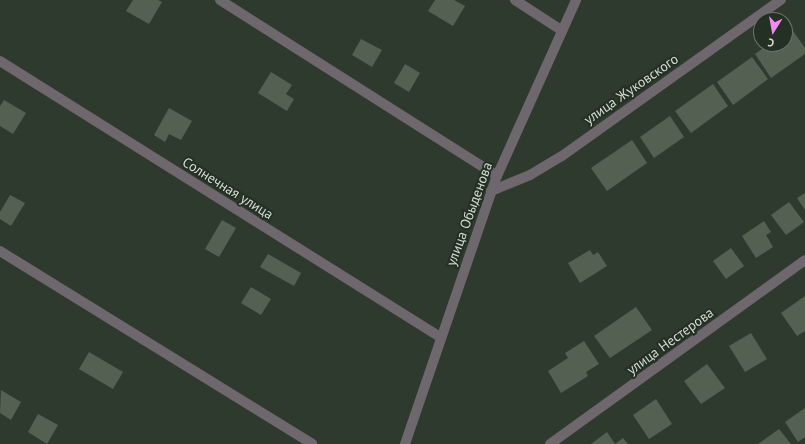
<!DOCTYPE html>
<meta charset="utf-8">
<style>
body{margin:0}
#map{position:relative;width:805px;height:444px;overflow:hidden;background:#2e3a2d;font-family:"PT Sans",sans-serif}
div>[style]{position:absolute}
.building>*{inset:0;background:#546152}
.street>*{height:10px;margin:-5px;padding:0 5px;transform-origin:5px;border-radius:5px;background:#6e676d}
span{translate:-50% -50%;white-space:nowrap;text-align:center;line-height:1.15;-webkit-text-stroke:4px #243023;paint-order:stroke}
.street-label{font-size:14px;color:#d3dbd2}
.north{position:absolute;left:753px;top:12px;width:40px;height:40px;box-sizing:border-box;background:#243023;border:1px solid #6a7469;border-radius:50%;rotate:191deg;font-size:11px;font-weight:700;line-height:16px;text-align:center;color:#d3dbd2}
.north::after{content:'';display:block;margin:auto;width:14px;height:18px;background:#f38af1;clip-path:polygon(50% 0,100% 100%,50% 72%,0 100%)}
</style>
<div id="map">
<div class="building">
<div style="clip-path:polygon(133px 0,158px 0,162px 2px,149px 24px,126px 11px)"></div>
<div style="clip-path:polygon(435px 0,454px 0,465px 6px,453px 26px,428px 11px)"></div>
<div style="clip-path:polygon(791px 28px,805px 48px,805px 54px,771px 78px,755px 54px,769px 44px,785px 44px,785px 33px)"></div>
<div style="clip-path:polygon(361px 39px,382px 50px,372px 67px,352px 55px)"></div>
<div style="clip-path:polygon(752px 57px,768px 79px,733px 105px,717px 82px)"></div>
<div style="clip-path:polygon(405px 64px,420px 73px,409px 92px,394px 83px)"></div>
<div style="clip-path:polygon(271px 72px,292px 85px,286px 94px,294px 99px,287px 111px,258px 93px)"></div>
<div style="clip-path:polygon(713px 84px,728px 106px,691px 133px,675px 111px)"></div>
<div style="clip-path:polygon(4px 100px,26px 113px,13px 134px,0 126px,0 106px)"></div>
<div style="clip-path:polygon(169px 108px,192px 121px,181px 140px,169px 134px,165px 142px,154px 135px)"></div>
<div style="clip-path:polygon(670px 116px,684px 137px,654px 158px,640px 137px)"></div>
<div style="clip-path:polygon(632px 140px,647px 163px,607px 191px,591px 168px)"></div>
<div style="clip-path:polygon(805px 193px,805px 210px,797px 198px)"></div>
<div style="clip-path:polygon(10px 195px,25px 203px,11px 226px,0 219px,0 212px)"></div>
<div style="clip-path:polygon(789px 202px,804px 222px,786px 235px,771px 215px)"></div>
<div style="clip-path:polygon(222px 220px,236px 228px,219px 257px,205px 249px)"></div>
<div style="clip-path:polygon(764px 221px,771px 232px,766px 235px,773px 247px,756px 258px,742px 236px)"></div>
<div style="clip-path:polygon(731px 248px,744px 266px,726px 279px,713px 261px)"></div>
<div style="clip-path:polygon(590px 250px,593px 255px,598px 252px,607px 266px,580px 283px,568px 263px)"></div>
<div style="clip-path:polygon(268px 254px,301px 273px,294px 286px,260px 267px)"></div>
<div style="clip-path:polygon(251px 287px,271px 299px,261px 315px,241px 303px)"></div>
<div style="clip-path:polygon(805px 296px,805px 331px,797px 336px,781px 313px)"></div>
<div style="clip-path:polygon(636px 307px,652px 330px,610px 358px,594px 336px)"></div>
<div style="clip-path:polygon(751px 333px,767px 359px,745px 372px,729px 346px)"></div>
<div style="clip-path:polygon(584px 341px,599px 364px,586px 372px,588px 376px,561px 393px,548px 371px,568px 358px,565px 353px)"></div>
<div style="clip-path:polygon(89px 352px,123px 372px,113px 389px,79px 369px)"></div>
<div style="clip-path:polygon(707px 364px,725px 388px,701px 404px,684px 381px)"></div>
<div style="clip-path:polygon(1px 390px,21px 402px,11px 420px,0 413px)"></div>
<div style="clip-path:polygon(656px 399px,672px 424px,649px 439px,633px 415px)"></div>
<div style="clip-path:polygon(805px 408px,805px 437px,798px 442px,785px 422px)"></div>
<div style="clip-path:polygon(38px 414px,58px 425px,47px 444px,28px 432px)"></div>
<div style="clip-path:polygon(779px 429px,791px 444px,758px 444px)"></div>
<div style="clip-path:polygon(607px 432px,615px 444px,623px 438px,628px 444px,591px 444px)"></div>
</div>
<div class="street">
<div style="left:220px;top:0;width:328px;rotate:32.4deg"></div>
<div style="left:515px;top:0;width:55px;rotate:33.1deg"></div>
<div style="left:0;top:61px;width:519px;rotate:32.1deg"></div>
<div style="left:491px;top:191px;width:42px;rotate:-22.3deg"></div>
<div style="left:530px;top:175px;width:37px;rotate:-31deg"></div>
<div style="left:562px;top:156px;width:269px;rotate:-35.5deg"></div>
<div style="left:0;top:251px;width:367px;rotate:31.7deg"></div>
<div style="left:405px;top:444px;width:283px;rotate:-71.1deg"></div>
<div style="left:497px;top:176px;width:193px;rotate:-65.8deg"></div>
<div style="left:550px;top:444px;width:314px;rotate:-35.8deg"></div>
</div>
<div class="street-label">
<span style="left:631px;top:89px;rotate:-35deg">улица Жуковского</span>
<span style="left:228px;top:188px;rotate:32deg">Солнечная улица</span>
<span style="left:469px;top:214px;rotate:-70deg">улица Обыденова</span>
<span style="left:670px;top:341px;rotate:-36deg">улица Нестерова</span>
</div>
<div class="north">С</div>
</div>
